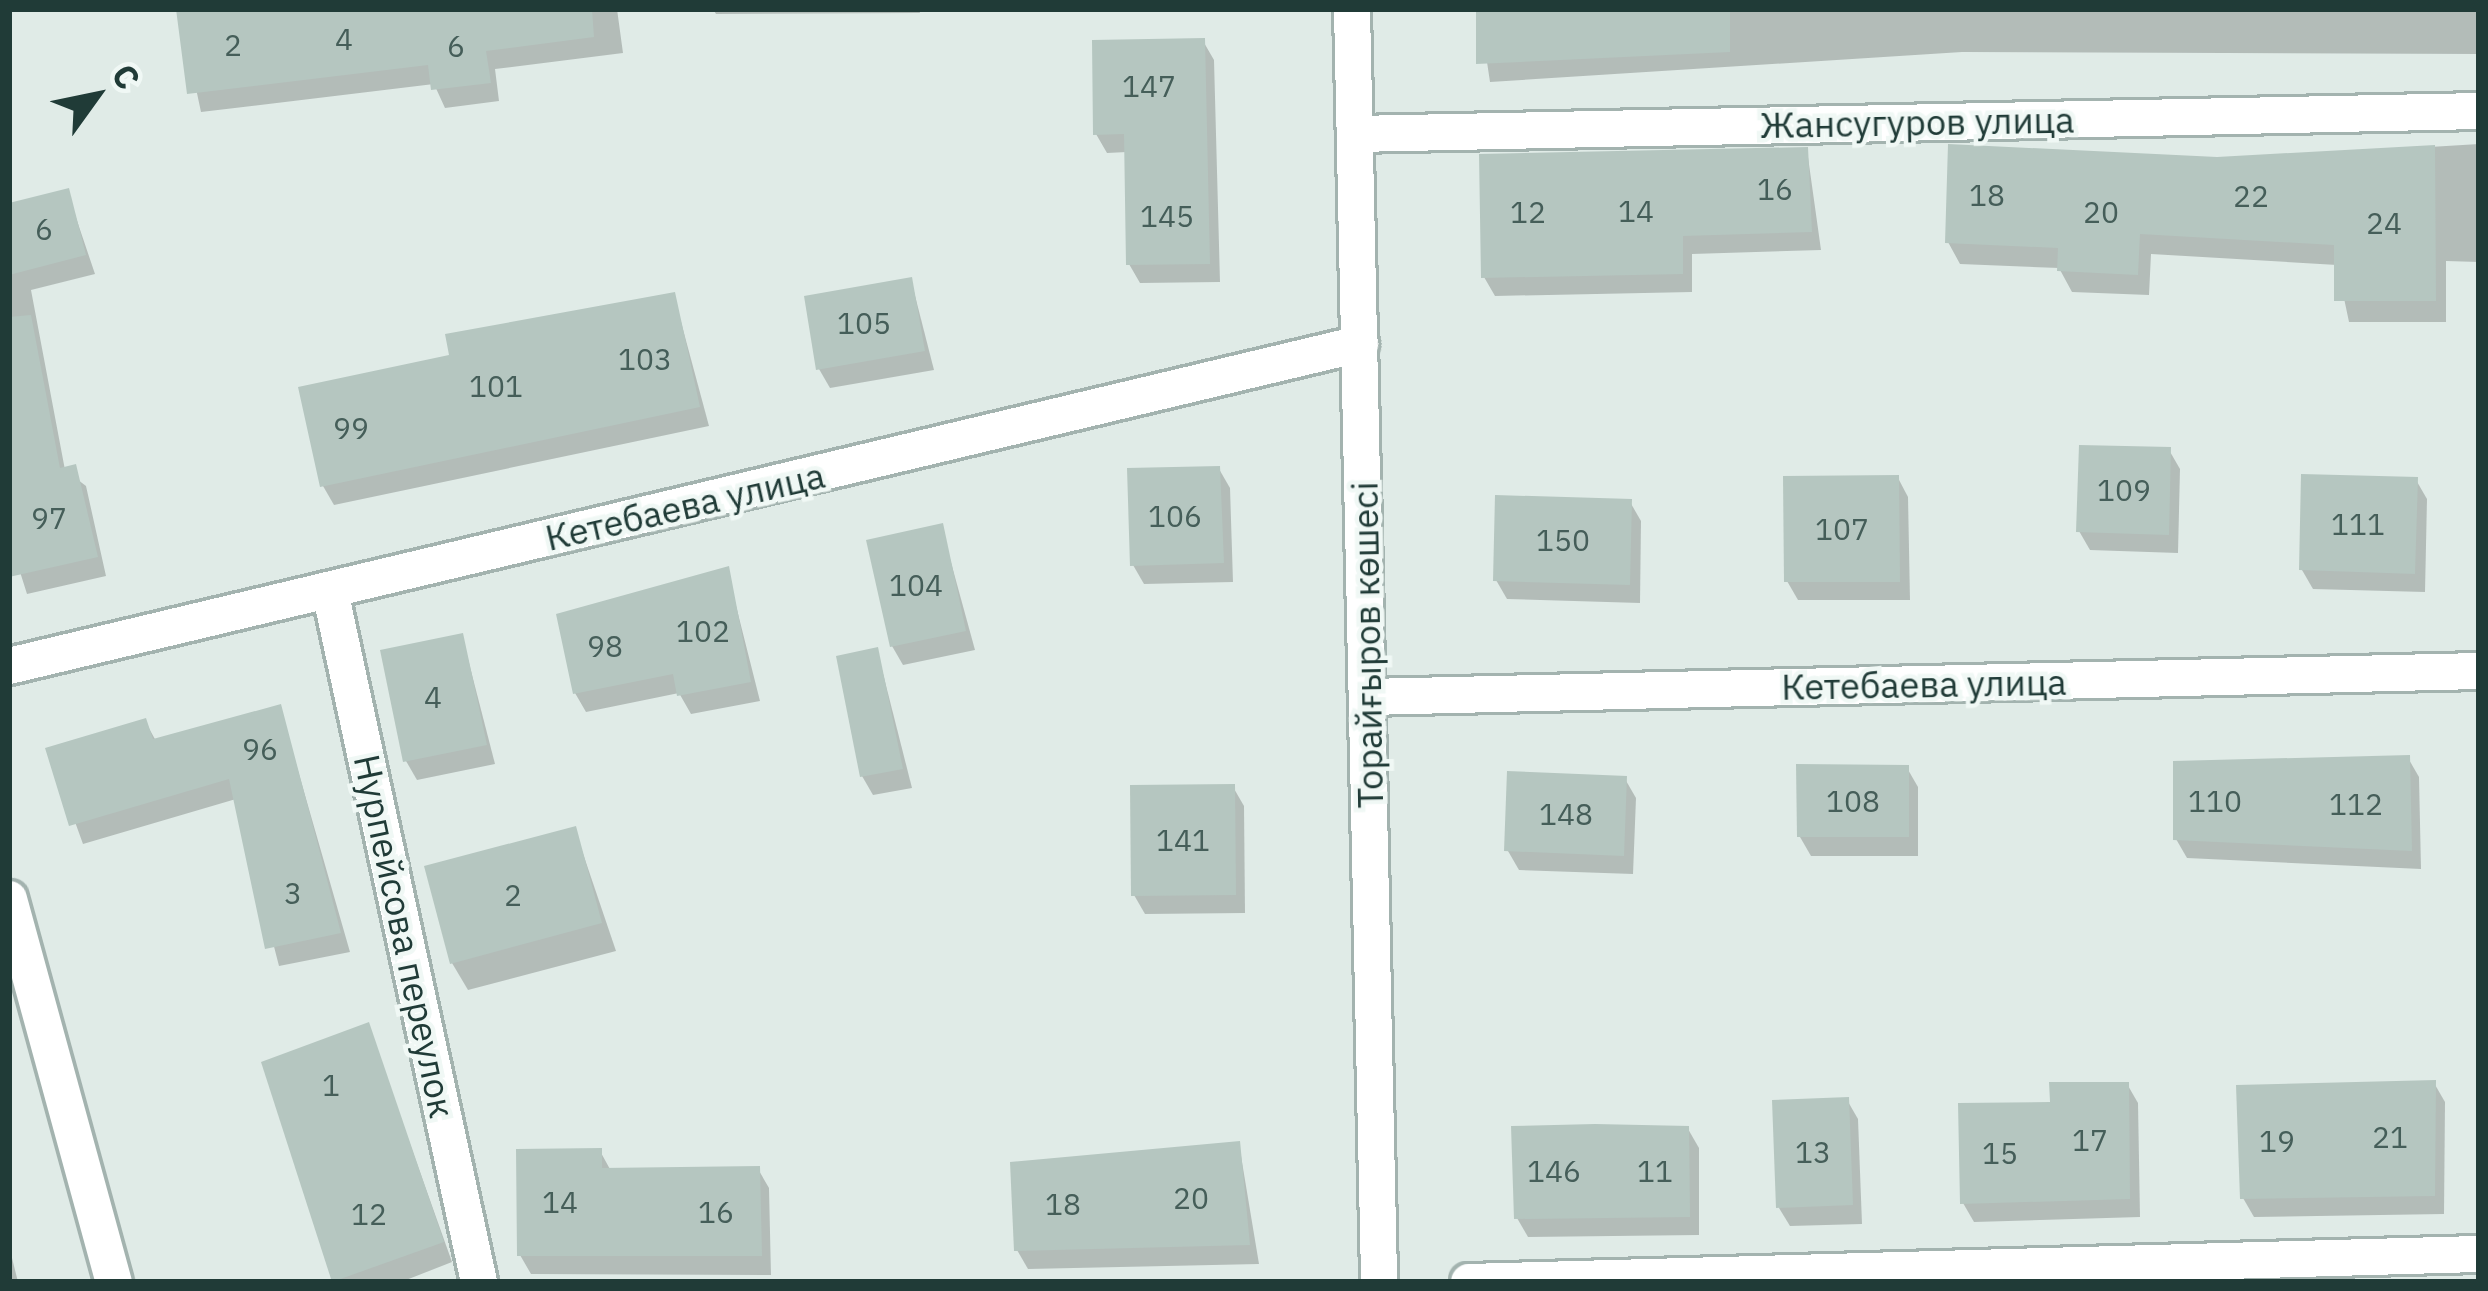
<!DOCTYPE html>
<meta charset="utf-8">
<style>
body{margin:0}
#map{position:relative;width:2488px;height:1291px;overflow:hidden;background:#e0ebe7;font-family:"IBM Plex Sans",sans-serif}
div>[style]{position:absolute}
.shadow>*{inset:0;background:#0003}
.building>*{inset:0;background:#b5c6c0}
.roads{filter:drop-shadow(3px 0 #a3b3af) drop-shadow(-3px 0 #a3b3af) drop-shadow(0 3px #a3b3af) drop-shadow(0 -3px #a3b3af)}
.minor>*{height:36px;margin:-18px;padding:0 18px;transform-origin:18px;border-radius:18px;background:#fff}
span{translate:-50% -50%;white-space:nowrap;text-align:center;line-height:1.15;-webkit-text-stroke:9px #f0f8f5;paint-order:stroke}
.number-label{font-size:30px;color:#455e59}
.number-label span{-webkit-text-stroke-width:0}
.street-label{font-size:36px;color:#203b37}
.frame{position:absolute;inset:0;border:12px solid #203b37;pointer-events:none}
.north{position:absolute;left:36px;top:36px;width:120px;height:120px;-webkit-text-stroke:9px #f0f8f5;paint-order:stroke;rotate:57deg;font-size:33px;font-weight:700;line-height:48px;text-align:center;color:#203b37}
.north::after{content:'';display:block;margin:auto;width:42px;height:54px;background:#203b37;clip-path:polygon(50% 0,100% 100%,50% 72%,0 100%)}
</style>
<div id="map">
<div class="shadow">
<div style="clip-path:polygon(179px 9px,617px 9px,623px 53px,495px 69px,499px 101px,445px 108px,434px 84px,201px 112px)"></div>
<div style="clip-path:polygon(713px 9px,919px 9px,920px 13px,716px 14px)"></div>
<div style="clip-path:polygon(1479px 9px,2479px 9px,2479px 54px,1962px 52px,1490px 82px)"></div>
<div style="clip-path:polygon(1203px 41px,1214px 60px,1220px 282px,1140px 283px,1129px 264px,1127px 152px,1107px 153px,1096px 134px)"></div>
<div style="clip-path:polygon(2479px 144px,2479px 262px,2446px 261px,2446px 322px,2349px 322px,2337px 265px,2151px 254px,2149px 295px,2072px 292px,2059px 268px,1960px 264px,1948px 242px,2217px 160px)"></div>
<div style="clip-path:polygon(1807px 150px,1821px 250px,1692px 254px,1692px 292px,1495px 296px,1484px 277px)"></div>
<div style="clip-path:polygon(67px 191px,95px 274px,31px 290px,65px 470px,86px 486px,106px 576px,27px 594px,9px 537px,9px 207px)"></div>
<div style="clip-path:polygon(911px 280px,934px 370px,830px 388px,819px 369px)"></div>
<div style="clip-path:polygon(674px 296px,709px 426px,334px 505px,323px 486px)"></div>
<div style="clip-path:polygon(2169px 450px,2180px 469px,2178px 553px,2090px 550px,2079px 531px)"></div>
<div style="clip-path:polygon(1219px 469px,1230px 488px,1233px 582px,1144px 584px,1133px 565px)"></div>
<div style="clip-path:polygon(1898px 478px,1908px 497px,1910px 600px,1798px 600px,1787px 581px)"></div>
<div style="clip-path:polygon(2416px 480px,2427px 499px,2425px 592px,2313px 589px,2302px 570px)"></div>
<div style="clip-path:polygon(1630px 502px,1641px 521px,1640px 603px,1507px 599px,1496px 580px)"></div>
<div style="clip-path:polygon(941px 526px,975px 650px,903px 665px,892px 646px)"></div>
<div style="clip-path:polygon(727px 570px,760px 701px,691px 714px,679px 693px,586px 712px,575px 693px)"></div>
<div style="clip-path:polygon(462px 636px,495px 764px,417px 780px,406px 761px)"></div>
<div style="clip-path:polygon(877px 650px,912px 788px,873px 795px,862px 776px)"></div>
<div style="clip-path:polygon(280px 708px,350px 952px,279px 966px,236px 799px,83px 844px,49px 750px,145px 721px,156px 741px)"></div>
<div style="clip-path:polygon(2408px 758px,2419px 777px,2421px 869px,2187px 858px,2176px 839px)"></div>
<div style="clip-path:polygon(1907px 768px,1918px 787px,1918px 856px,1811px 856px,1800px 837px)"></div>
<div style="clip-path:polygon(1625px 779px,1636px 798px,1633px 874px,1519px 870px,1508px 851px)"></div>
<div style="clip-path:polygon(1233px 787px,1244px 806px,1245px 913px,1145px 914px,1134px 895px)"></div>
<div style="clip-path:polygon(575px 830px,616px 951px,468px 990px,452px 963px)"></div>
<div style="clip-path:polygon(368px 1026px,452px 1262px,401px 1282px,336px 1282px,265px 1064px)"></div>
<div style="clip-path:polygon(2434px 1083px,2445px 1102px,2444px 1214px,2254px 1217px,2243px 1198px)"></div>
<div style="clip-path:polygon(2127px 1084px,2138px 1103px,2140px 1217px,1974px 1222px,1963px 1203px,2053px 1105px)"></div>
<div style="clip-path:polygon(1847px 1100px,1858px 1119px,1862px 1224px,1790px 1226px,1779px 1208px)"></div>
<div style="clip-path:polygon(1688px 1129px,1699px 1148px,1699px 1235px,1528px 1237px,1517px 1218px)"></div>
<div style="clip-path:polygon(1239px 1144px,1259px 1264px,1028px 1269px,1017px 1250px)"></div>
<div style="clip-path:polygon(600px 1151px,611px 1171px,758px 1169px,769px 1188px,771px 1275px,531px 1274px,520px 1255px)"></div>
<div style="clip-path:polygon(9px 1246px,18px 1282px,9px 1282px)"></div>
</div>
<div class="building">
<div style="clip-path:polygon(176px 9px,592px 9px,594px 37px,486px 51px,491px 83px,431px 90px,428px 65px,187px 94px)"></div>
<div style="clip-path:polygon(1476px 9px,1730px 9px,1730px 52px,1476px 64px)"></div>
<div style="clip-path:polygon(1205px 38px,1210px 264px,1126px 265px,1124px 134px,1093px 135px,1092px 40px)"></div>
<div style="clip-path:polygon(1948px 144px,2217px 157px,2435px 145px,2436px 301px,2334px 301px,2334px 245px,2140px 234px,2138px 275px,2057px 271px,2058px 248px,1945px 243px)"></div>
<div style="clip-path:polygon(1808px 147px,1812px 232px,1683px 236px,1683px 274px,1481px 278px,1479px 154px)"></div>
<div style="clip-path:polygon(69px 188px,86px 255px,9px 275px,9px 203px)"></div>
<div style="clip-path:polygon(912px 277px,925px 351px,816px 370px,804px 296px)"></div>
<div style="clip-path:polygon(675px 292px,700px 407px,320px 487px,298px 387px,449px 355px,445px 334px)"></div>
<div style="clip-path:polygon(31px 315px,60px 468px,76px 464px,98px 557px,9px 577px,9px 317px)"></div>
<div style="clip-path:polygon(2079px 445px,2171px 447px,2169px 535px,2076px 532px)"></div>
<div style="clip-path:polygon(1220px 466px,1224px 563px,1130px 566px,1127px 468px)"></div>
<div style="clip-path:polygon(2301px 474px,2418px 477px,2415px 574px,2299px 570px)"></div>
<div style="clip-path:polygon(1899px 475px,1900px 582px,1784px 582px,1783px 476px)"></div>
<div style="clip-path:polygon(1495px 495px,1632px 499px,1630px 585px,1493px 581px)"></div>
<div style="clip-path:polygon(943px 523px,966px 631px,890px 647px,866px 540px)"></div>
<div style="clip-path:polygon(729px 566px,751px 682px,677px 696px,673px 674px,573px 694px,556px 614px)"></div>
<div style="clip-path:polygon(463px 633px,487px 745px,403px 762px,380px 650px)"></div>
<div style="clip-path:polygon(878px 647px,903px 769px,860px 777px,836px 656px)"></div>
<div style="clip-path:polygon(281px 704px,341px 933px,265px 949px,229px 779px,69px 826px,45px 748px,146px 718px,153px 739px)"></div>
<div style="clip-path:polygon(2410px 755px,2412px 851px,2173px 840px,2173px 761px)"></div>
<div style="clip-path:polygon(1796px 764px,1909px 765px,1909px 837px,1797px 837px)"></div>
<div style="clip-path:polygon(1507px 771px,1627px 776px,1624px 856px,1504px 851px)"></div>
<div style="clip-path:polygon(1235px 784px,1236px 895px,1131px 896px,1130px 785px)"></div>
<div style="clip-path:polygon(576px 826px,602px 923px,450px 964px,424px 866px)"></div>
<div style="clip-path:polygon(369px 1022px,444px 1242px,332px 1282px,261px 1062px)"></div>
<div style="clip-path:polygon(2436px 1080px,2435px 1196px,2240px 1199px,2236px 1085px)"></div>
<div style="clip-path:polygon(2049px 1082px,2129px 1082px,2130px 1199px,1960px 1204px,1958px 1103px,2050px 1102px)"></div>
<div style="clip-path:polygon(1849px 1097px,1853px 1205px,1776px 1208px,1772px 1100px)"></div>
<div style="clip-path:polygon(1595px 1124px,1689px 1126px,1690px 1217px,1514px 1219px,1511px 1126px)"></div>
<div style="clip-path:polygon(1240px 1141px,1250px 1245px,1014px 1251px,1010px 1162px)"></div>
<div style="clip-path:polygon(602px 1148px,602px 1168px,760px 1166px,762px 1256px,517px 1256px,516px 1149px)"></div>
</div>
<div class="roads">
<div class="minor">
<div style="left:1352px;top:9px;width:1273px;rotate:88.78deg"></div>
<div style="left:1355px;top:134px;width:1124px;rotate:-1.17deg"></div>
<div style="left:330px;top:591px;width:707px;rotate:77.83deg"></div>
<div style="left:9px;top:666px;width:1389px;rotate:-13.41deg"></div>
<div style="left:1368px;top:697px;width:1111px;rotate:-1.34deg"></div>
<div style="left:9px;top:899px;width:397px;rotate:74.7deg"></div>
<div style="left:1469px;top:1282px;width:1010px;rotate:-1.59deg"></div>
</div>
</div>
<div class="number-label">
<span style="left:344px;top:39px">4</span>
<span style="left:233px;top:45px">2</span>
<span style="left:456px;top:46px">6</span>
<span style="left:1149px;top:86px">147</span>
<span style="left:1775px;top:189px">16</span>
<span style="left:1987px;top:195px">18</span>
<span style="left:2251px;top:196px">22</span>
<span style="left:1636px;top:211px">14</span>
<span style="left:1528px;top:212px">12</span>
<span style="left:2101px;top:212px">20</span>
<span style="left:1167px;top:216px">145</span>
<span style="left:2384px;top:223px">24</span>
<span style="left:44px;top:229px">6</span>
<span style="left:864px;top:323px">105</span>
<span style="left:645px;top:359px">103</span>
<span style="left:496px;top:386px">101</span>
<span style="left:351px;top:428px">99</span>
<span style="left:2124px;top:490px">109</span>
<span style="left:1175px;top:516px">106</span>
<span style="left:49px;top:518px">97</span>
<span style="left:2358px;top:524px">111</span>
<span style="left:1842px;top:529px">107</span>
<span style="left:1563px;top:540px">150</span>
<span style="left:916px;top:585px">104</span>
<span style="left:703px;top:631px">102</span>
<span style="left:605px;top:646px">98</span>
<span style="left:433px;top:697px">4</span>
<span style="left:260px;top:749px">96</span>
<span style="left:1853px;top:801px">108</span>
<span style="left:2215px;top:801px">110</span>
<span style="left:2356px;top:804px">112</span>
<span style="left:1566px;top:814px">148</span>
<span style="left:1183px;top:840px">141</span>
<span style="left:293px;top:893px">3</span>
<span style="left:513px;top:895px">2</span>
<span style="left:331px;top:1085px">1</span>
<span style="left:2390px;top:1137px">21</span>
<span style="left:2090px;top:1140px">17</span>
<span style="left:2277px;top:1141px">19</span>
<span style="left:1813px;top:1152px">13</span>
<span style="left:2000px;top:1153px">15</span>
<span style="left:1554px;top:1171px">146</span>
<span style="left:1655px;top:1171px">11</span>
<span style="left:1191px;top:1198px">20</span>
<span style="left:560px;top:1202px">14</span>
<span style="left:1063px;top:1204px">18</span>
<span style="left:716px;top:1212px">16</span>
<span style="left:369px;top:1214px">12</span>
</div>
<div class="street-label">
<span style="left:1917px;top:122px;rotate:-1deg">Жансугуров улица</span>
<span style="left:685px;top:506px;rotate:-13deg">Кетебаева улица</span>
<span style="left:1367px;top:645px;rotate:-91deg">Торайғыров көшесі</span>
<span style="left:1924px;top:684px;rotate:-1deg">Кетебаева улица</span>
<span style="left:405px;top:936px;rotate:78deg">Нурпейсова переулок</span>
</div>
<div class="frame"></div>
<div class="north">С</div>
</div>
